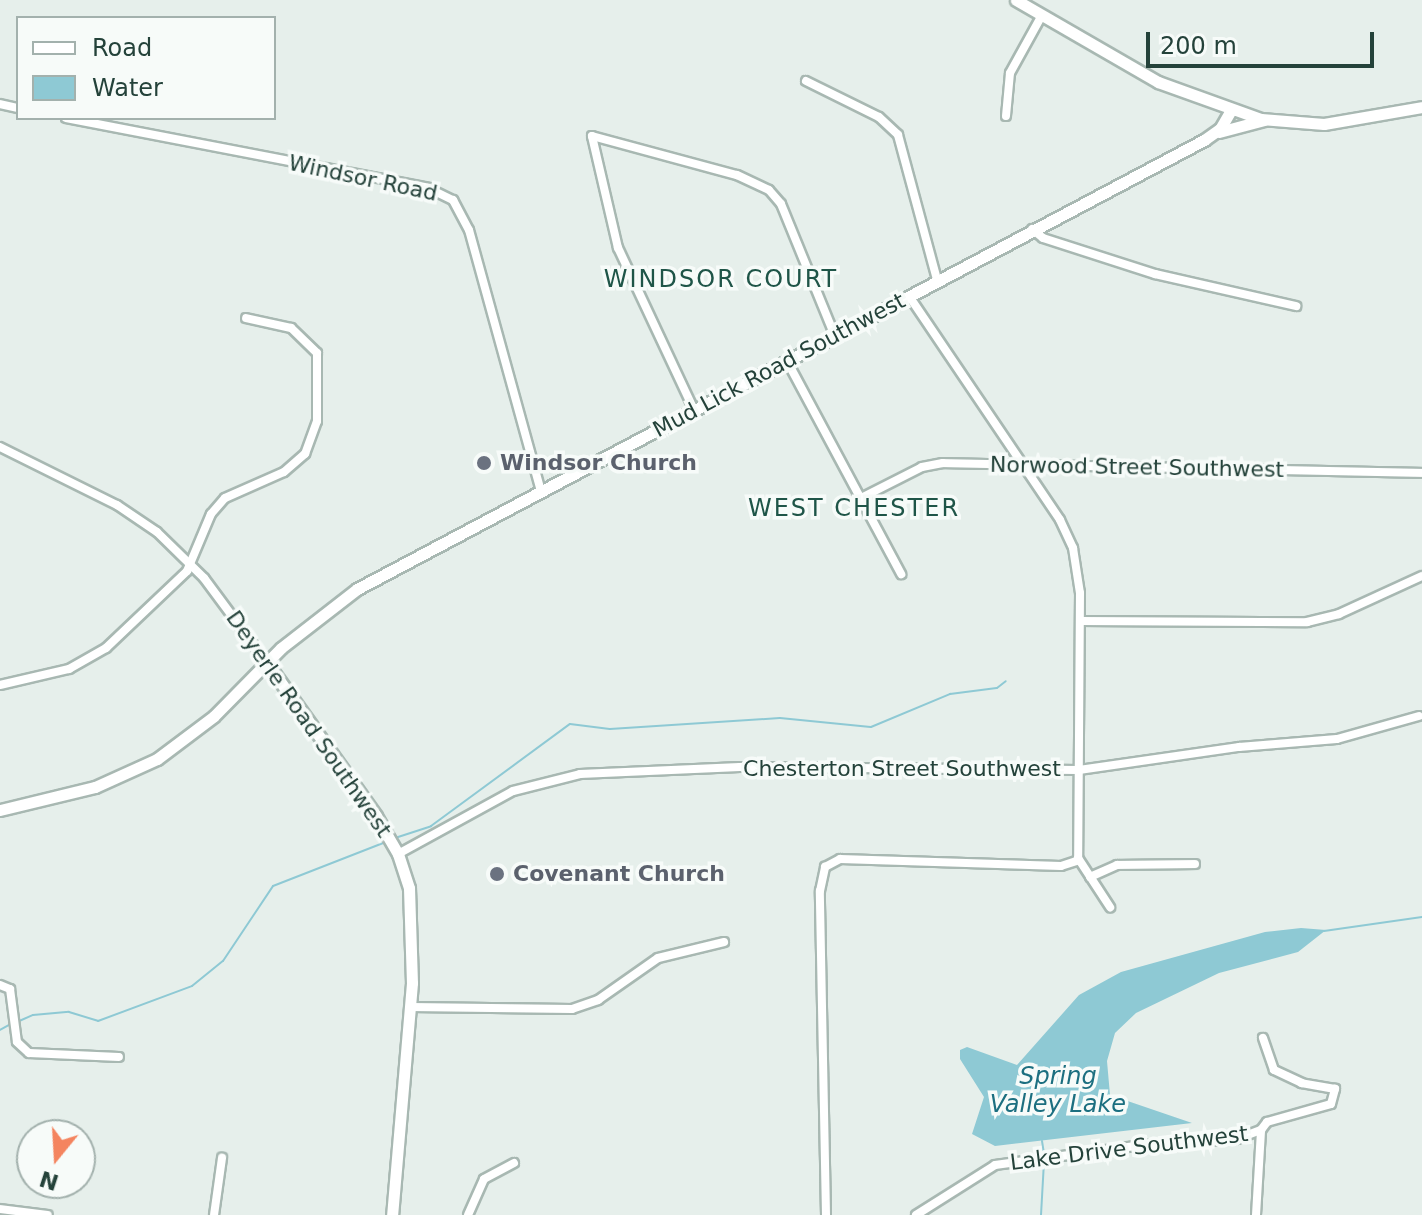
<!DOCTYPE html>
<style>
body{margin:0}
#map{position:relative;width:1422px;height:1215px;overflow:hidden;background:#e6efeb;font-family:"DejaVu Sans",sans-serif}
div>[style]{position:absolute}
.water>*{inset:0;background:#8ec9d4}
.stream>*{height:2px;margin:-1px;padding:0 1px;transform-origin:1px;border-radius:1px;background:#8ec9d4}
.roads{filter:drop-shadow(2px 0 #a8b8b2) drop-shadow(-2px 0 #a8b8b2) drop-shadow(0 2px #a8b8b2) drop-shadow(0 -2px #a8b8b2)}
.street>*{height:8px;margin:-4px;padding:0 4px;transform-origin:4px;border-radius:4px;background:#fff}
.secondary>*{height:11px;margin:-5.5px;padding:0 5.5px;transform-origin:5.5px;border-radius:5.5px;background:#fff}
.dots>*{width:22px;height:22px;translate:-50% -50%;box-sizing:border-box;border:4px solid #f7fbf9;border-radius:50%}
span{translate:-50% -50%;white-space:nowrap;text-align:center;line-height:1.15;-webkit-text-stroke:7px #f7fbf9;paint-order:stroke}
.street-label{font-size:22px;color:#24423a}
.worship-label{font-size:22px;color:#5b616d;font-weight:700}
.left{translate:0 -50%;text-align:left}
.neighbourhood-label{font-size:24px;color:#1f5548;letter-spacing:2px}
.water-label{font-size:24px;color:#1c6f80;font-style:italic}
.legend{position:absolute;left:16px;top:16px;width:260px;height:104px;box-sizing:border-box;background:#f7fbf9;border:2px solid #a3b1ad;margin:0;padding:10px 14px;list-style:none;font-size:24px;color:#24423a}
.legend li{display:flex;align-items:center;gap:16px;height:40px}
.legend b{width:40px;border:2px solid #a3b1ad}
.north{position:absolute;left:16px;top:1119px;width:80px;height:80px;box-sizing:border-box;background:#f7fbf9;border:2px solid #a3b1ad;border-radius:50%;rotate:198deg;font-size:22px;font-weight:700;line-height:32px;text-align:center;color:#24423a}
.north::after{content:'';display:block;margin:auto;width:28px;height:36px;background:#f4845f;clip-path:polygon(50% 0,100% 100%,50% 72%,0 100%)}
.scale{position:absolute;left:1146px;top:32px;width:228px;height:36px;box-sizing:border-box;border:4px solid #24423a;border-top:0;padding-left:10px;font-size:24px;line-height:28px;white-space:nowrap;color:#24423a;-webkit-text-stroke:6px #f7fbf9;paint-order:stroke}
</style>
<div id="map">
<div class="water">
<div style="clip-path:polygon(1301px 928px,1326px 930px,1298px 952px,1219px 973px,1136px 1013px,1115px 1033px,1107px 1061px,1110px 1095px,1192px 1123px,995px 1146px,972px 1134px,984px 1097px,960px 1059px,960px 1050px,967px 1047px,1017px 1065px,1079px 995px,1121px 972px,1265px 932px)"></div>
</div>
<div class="stream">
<div style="left:395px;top:838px;width:38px;rotate:-18deg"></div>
<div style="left:431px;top:826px;width:172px;rotate:-36.3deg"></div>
<div style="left:570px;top:724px;width:40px;rotate:7.1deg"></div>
<div style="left:610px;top:729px;width:170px;rotate:-3.7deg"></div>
<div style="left:780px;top:718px;width:91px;rotate:5.6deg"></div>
<div style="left:871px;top:727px;width:86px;rotate:-22.7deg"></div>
<div style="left:950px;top:694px;width:47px;rotate:-7.3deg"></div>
<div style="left:997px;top:688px;width:11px;rotate:-38deg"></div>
<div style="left:1324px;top:931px;width:99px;rotate:-8.1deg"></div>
<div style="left:17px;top:1022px;width:17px;rotate:-24deg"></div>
<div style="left:33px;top:1015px;width:36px;rotate:-5deg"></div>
<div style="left:69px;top:1012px;width:30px;rotate:17deg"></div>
<div style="left:98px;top:1021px;width:100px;rotate:-20.4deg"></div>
<div style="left:192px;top:986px;width:40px;rotate:-39deg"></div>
<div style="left:223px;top:961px;width:90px;rotate:-56.3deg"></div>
<div style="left:273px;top:886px;width:121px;rotate:-21.3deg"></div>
<div style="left:0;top:1030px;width:13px;rotate:-29deg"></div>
<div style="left:1042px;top:1141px;width:13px;rotate:81deg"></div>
<div style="left:1041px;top:1215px;width:54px;rotate:-86.8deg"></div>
</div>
<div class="roads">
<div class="street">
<div style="left:806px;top:81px;width:81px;rotate:26.3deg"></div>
<div style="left:879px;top:117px;width:26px;rotate:43deg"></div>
<div style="left:898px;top:135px;width:150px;rotate:74.9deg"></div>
<div style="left:0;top:104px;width:18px;rotate:13deg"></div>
<div style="left:1006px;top:116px;width:43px;rotate:-84.7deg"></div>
<div style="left:1010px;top:73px;width:66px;rotate:-61.1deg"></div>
<div style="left:66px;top:118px;width:369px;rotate:10.9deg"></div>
<div style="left:428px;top:188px;width:28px;rotate:26deg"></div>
<div style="left:453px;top:200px;width:34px;rotate:62deg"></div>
<div style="left:469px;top:230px;width:271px;rotate:74.6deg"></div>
<div style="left:1032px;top:229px;width:14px;rotate:39deg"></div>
<div style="left:1043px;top:238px;width:118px;rotate:17.8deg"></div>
<div style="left:1155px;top:274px;width:145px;rotate:12.8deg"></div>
<div style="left:909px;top:296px;width:270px;rotate:56deg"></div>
<div style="left:1060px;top:520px;width:31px;rotate:65deg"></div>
<div style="left:1073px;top:548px;width:46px;rotate:81.2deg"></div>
<div style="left:1080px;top:593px;width:265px;rotate:90.4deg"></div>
<div style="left:1078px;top:858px;width:59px;rotate:56.9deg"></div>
<div style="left:787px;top:361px;width:242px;rotate:61.8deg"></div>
<div style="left:694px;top:410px;width:179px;rotate:-115.1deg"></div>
<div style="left:618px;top:248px;width:115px;rotate:-103.1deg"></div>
<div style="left:592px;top:136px;width:150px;rotate:15.1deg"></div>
<div style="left:737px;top:175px;width:35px;rotate:25deg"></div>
<div style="left:769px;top:190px;width:18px;rotate:49deg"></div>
<div style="left:781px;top:204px;width:143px;rotate:67.8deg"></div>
<div style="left:0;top:447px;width:131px;rotate:26.4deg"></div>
<div style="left:117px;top:505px;width:48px;rotate:34deg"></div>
<div style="left:157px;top:532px;width:66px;rotate:44.4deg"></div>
<div style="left:204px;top:578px;width:106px;rotate:53.5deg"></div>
<div style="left:861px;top:498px;width:68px;rotate:-26.9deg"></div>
<div style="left:922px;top:467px;width:21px;rotate:-11deg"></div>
<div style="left:943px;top:463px;width:479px;rotate:1.2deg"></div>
<div style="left:1080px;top:621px;width:227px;rotate:0.3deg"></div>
<div style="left:1307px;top:622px;width:33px;rotate:-14deg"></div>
<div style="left:1339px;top:614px;width:91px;rotate:-24.6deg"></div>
<div style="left:0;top:685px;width:71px;rotate:-13.1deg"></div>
<div style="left:69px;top:669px;width:43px;rotate:-29.6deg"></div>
<div style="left:106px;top:648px;width:112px;rotate:-43.5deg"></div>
<div style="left:187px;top:571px;width:62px;rotate:-67.2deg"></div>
<div style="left:211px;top:514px;width:21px;rotate:-49deg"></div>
<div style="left:225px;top:498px;width:64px;rotate:-23.8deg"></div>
<div style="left:284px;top:472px;width:28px;rotate:-41deg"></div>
<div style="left:305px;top:454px;width:35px;rotate:-70deg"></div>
<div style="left:317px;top:421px;width:68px;rotate:-90deg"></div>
<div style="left:317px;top:353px;width:36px;rotate:-136deg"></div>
<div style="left:291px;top:328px;width:46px;rotate:-167.5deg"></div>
<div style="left:398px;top:854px;width:131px;rotate:-28.7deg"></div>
<div style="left:513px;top:791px;width:69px;rotate:-14.2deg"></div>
<div style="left:580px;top:774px;width:160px;rotate:-2.5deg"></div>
<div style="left:740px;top:767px;width:339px;rotate:0.5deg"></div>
<div style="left:1079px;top:770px;width:162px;rotate:-8.2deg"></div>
<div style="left:1239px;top:747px;width:98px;rotate:-4.7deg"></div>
<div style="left:1337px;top:739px;width:85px;rotate:-15.7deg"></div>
<div style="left:1090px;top:877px;width:30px;rotate:-24deg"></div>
<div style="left:1117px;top:865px;width:78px;rotate:-0.7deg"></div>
<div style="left:0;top:985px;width:11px;rotate:22deg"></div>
<div style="left:10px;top:989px;width:53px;rotate:82.5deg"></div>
<div style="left:17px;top:1042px;width:16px;rotate:43deg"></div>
<div style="left:29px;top:1053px;width:90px;rotate:2.5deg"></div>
<div style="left:410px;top:1007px;width:162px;rotate:0.7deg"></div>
<div style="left:572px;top:1009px;width:28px;rotate:-19deg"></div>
<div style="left:598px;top:1000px;width:73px;rotate:-35deg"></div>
<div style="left:658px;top:958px;width:68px;rotate:-13.6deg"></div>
<div style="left:0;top:1209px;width:48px;rotate:7.1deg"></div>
<div style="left:214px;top:1215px;width:58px;rotate:-82deg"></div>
<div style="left:468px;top:1215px;width:39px;rotate:-66deg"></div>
<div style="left:484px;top:1179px;width:34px;rotate:-28deg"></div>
<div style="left:826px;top:1215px;width:324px;rotate:-91.1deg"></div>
<div style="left:820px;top:891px;width:25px;rotate:-78deg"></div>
<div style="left:825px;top:867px;width:17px;rotate:-28deg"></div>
<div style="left:840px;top:859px;width:221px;rotate:1.8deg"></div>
<div style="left:1061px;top:866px;width:19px;rotate:-18deg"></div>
<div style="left:916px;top:1215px;width:93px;rotate:-32.3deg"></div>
<div style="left:995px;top:1165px;width:149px;rotate:-7.7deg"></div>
<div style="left:1143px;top:1145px;width:94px;rotate:-3.7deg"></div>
<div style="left:1237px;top:1139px;width:26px;rotate:-21deg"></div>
<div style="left:1261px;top:1130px;width:10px;rotate:-53deg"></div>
<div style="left:1267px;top:1122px;width:66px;rotate:-15.7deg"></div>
<div style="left:1331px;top:1104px;width:16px;rotate:-75deg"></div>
<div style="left:1335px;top:1089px;width:34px;rotate:-170deg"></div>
<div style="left:1302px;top:1083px;width:31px;rotate:-155deg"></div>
<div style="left:1274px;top:1070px;width:34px;rotate:-109deg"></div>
<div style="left:1256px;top:1215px;width:85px;rotate:-86.6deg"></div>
</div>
<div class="secondary">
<div style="left:1016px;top:0;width:164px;rotate:30deg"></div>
<div style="left:1158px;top:82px;width:109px;rotate:19.8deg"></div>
<div style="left:1261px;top:119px;width:63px;rotate:4.5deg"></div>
<div style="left:1324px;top:124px;width:99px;rotate:-9.8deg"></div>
<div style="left:1219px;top:132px;width:47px;rotate:-14.9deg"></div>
<div style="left:267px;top:663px;width:188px;rotate:54.5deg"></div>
<div style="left:376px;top:816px;width:44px;rotate:59.9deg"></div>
<div style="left:398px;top:854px;width:36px;rotate:72deg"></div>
<div style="left:409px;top:888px;width:95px;rotate:88.2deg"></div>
<div style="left:412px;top:983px;width:233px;rotate:94.9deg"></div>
<div style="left:0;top:810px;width:98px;rotate:-13.6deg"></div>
<div style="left:95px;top:787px;width:68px;rotate:-24.3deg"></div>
<div style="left:157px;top:759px;width:71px;rotate:-37deg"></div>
<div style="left:214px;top:716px;width:95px;rotate:-45.4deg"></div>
<div style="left:281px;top:648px;width:96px;rotate:-37.8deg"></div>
<div style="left:357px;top:589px;width:959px;rotate:-27.93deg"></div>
<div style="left:1204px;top:140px;width:19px;rotate:-35deg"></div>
<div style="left:1220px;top:129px;width:22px;rotate:-60deg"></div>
</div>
</div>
<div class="dots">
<div style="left:484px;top:463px;background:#6b7280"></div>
<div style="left:497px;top:874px;background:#6b7280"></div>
</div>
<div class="street-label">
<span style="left:363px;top:178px;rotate:12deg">Windsor Road</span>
<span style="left:779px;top:365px;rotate:-28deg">Mud Lick Road Southwest</span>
<span style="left:1137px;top:467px;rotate:1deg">Norwood Street Southwest</span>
<span style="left:309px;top:724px;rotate:55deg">Deyerle Road Southwest</span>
<span style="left:902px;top:769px">Chesterton Street Southwest</span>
<span style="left:1129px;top:1148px;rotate:-7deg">Lake Drive Southwest</span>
</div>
<div class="worship-label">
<span class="left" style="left:500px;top:463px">Windsor Church</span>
<span class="left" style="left:513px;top:874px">Covenant Church</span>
</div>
<div class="neighbourhood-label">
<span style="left:721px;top:280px">WINDSOR COURT</span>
<span style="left:854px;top:509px">WEST CHESTER</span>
</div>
<div class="water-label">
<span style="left:1058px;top:1091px">Spring<br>Valley Lake</span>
</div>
<ul class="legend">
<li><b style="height:10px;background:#fff"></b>Road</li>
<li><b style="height:22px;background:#8ec9d4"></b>Water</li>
</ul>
<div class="north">N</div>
<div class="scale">200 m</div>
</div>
